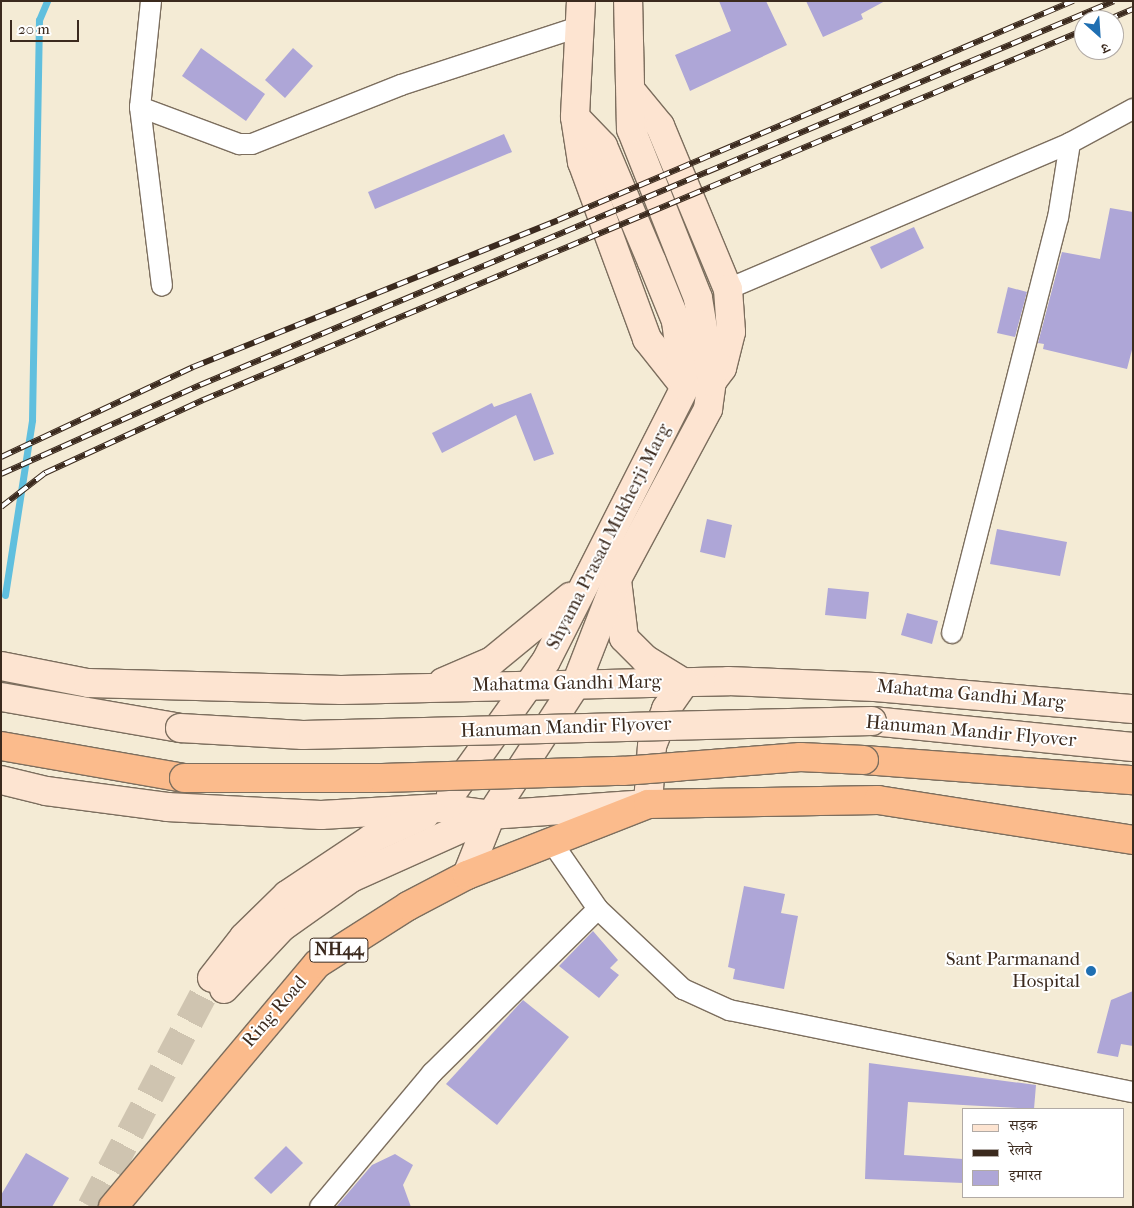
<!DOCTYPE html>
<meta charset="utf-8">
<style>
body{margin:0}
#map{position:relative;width:1134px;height:1208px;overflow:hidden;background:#f4ebd5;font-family:"IM FELL French Canon","Noto Serif Devanagari",serif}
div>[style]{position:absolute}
.stream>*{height:7px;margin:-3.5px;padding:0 3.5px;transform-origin:3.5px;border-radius:3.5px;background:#60bfde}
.building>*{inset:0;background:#aea6d7}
.secondary-tunnel>*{height:28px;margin-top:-14px;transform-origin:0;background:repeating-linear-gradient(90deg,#cfc4b0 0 28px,transparent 0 42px)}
.roads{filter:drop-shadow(1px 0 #7c6e5e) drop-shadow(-1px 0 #7c6e5e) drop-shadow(0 1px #7c6e5e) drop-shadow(0 -1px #7c6e5e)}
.street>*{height:20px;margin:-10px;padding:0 10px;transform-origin:10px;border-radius:10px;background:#fff}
.secondary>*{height:28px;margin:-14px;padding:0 14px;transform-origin:14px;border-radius:14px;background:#fde4d1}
.highway>*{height:28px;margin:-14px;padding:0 14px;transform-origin:14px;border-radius:14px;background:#fbbb8c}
.rail>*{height:5.5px;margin-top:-2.75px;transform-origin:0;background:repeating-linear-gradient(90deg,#fff 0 11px,#3b2a1e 0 22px);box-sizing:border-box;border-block:1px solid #3b2a1e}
.bridges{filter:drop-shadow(1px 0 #7c6e5e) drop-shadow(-1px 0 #7c6e5e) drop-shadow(0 1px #7c6e5e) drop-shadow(0 -1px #7c6e5e)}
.secondary-bridge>*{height:28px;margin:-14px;padding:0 14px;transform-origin:14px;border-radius:14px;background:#fde4d1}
.highway-bridge>*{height:28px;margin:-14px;padding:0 14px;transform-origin:14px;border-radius:14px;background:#fbbb8c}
.dots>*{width:14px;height:14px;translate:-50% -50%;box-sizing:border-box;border:2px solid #fff;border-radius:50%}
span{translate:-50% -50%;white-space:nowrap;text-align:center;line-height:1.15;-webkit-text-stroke:4px #fff;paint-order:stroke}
.shield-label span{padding:1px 4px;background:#fff;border:1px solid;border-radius:4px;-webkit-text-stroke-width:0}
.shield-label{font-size:18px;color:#3b2a1e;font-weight:700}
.street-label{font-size:19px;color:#3b2a1e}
.poi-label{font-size:19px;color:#3b2a1e}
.right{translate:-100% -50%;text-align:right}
.frame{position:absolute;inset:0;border:2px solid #3b2a1e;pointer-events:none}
.legend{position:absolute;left:962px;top:1108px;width:162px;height:90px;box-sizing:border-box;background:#fff;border:1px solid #b1aaa5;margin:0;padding:6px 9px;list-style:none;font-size:15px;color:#3b2a1e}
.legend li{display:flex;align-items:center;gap:10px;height:25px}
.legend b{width:25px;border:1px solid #b1aaa5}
.north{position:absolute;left:1074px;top:10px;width:50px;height:50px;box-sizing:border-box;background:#fff;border:1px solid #b1aaa5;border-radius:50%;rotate:154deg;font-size:14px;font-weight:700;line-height:20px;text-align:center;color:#3b2a1e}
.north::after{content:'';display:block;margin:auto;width:18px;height:22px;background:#1f6fb2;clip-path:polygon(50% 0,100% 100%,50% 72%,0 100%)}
.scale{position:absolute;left:10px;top:20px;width:69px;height:22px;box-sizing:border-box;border:2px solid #3b2a1e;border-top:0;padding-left:6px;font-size:15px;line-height:18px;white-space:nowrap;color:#3b2a1e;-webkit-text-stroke:4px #fff;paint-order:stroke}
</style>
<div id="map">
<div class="stream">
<div style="left:5px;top:595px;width:177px;rotate:-81.2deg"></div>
<div style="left:32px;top:420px;width:400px;rotate:-89deg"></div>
<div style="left:39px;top:20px;width:21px;rotate:-67deg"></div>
</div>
<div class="building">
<div style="clip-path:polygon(719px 1px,766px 1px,787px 45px,690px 91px,675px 55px,731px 31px)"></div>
<div style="clip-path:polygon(806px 1px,885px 1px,861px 14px,863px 19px,823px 37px)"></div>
<div style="clip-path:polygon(201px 48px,265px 94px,246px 121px,182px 76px)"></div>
<div style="clip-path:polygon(293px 48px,313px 66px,285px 98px,265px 80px)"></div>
<div style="clip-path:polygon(504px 134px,512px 152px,375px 209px,368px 192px)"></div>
<div style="clip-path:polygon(1110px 208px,1133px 212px,1133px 346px,1127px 369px,1043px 349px,1044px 344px,1038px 343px,1062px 252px,1100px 259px)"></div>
<div style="clip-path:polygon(914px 227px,924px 248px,881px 269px,870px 247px)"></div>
<div style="clip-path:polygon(1008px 287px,1027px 292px,1015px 337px,997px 333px)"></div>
<div style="clip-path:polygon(531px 393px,554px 454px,534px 461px,516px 415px,442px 453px,432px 433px,492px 403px,494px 407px)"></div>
<div style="clip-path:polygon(707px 519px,732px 525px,725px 558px,700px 552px)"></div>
<div style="clip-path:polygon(997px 529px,1067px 542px,1060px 576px,990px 564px)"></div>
<div style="clip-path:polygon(828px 588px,869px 592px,866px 619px,825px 615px)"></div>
<div style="clip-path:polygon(907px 613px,938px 621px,932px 644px,901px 635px)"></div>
<div style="clip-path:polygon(744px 886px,785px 894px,781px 913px,798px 916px,784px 989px,733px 979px,735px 969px,728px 967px)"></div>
<div style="clip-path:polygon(593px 931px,618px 960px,610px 968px,619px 975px,599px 998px,559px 966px)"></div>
<div style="clip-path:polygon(1133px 991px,1133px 1046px,1121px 1044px,1118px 1057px,1097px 1053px,1111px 1000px)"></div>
<div style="clip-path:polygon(523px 1000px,569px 1037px,497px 1125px,446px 1084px)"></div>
<div style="clip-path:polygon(869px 1063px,1036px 1085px,1034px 1109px,908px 1102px,904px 1155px,963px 1159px,963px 1183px,865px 1179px)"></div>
<div style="clip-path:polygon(286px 1146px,303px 1163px,271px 1194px,254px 1178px)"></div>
<div style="clip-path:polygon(26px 1153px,69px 1178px,52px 1207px,1px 1207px,1px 1195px)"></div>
<div style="clip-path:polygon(395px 1154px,413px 1165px,403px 1185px,411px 1207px,336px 1207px,372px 1165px)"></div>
</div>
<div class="secondary-tunnel">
<div style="left:91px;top:1207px;width:259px;rotate:-62.1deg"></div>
</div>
<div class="roads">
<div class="street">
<div style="left:151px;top:1px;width:107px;rotate:95.9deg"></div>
<div style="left:140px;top:107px;width:180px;rotate:83deg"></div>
<div style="left:140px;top:107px;width:106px;rotate:20.5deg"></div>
<div style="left:239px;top:144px;width:13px"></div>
<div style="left:252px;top:144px;width:160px;rotate:-21.6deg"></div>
<div style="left:401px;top:85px;width:186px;rotate:-18.1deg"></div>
<div style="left:728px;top:289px;width:372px;rotate:-23.1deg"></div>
<div style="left:1070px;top:143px;width:72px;rotate:-28.4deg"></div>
<div style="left:952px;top:633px;width:428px;rotate:-75.7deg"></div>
<div style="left:1058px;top:218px;width:76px;rotate:-80.9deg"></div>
<div style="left:553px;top:844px;width:79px;rotate:55.3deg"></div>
<div style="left:598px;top:909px;width:117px;rotate:43.3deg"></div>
<div style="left:683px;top:989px;width:51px;rotate:24.5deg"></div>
<div style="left:729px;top:1010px;width:412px;rotate:11.5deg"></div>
<div style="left:320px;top:1207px;width:175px;rotate:-50.1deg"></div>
<div style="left:432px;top:1073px;width:233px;rotate:-44.7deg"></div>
</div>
<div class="secondary">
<div style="left:581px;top:1px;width:116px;rotate:93deg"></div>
<div style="left:575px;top:117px;width:46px;rotate:81.2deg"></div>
<div style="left:582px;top:162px;width:189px;rotate:69.8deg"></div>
<div style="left:647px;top:339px;width:61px;rotate:51.6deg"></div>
<div style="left:632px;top:92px;width:44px;rotate:50.5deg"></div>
<div style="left:660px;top:126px;width:177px;rotate:67.4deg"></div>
<div style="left:728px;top:289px;width:43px;rotate:86deg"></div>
<div style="left:731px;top:332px;width:37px;rotate:104deg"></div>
<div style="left:722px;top:368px;width:15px;rotate:127deg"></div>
<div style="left:1px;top:666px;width:89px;rotate:11.1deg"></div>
<div style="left:88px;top:683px;width:253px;rotate:1.6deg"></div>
<div style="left:341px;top:690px;width:387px;rotate:-1.3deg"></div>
<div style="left:728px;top:681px;width:147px;rotate:2.3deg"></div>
<div style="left:875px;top:687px;width:259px;rotate:4.9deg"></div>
<div style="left:443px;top:682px;width:53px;rotate:-23.2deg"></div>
<div style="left:492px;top:661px;width:101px;rotate:-39.4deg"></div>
<div style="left:1px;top:697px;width:182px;rotate:9.8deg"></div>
<div style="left:872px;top:721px;width:262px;rotate:5.7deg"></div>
<div style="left:1px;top:780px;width:46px;rotate:13.7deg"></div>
<div style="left:46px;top:791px;width:122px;rotate:7.5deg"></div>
<div style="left:167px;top:807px;width:154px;rotate:3deg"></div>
<div style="left:321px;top:815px;width:121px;rotate:-3.3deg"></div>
<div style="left:442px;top:808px;width:49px;rotate:8.1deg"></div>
<div style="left:491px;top:815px;width:157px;rotate:-4deg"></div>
<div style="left:648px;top:804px;width:58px;rotate:-86.1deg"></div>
<div style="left:652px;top:746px;width:40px;rotate:-69deg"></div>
<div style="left:666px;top:709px;width:32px;rotate:-55deg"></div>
<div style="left:684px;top:683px;width:46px;rotate:-148.4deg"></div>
<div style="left:645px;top:659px;width:30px;rotate:-135deg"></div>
<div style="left:624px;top:638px;width:58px;rotate:-96.9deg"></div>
<div style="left:451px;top:794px;width:163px;rotate:-54.5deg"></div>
<div style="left:546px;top:661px;width:307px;rotate:-63.1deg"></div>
<div style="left:685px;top:387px;width:67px;rotate:-97.8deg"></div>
<div style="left:676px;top:321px;width:64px;rotate:-112.1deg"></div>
<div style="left:652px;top:262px;width:126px;rotate:-112.9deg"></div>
<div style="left:603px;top:146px;width:40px;rotate:-134deg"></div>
<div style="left:467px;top:875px;width:65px;rotate:-68.2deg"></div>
<div style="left:491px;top:815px;width:156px;rotate:-57deg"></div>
<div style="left:576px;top:684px;width:113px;rotate:-68.7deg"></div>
<div style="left:617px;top:579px;width:193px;rotate:-61.8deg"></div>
<div style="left:708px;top:409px;width:27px;rotate:-82deg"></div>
<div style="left:712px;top:382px;width:85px;rotate:-99.5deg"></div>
<div style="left:698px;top:298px;width:182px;rotate:-111.6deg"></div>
<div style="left:631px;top:129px;width:128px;rotate:-91.3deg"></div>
<div style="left:212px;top:978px;width:52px;rotate:-52deg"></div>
<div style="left:244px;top:937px;width:60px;rotate:-44.3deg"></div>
<div style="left:287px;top:895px;width:101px;rotate:-33.7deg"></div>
<div style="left:371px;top:839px;width:59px;rotate:-24deg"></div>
<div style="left:224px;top:989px;width:85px;rotate:-46.9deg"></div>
<div style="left:282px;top:927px;width:85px;rotate:-35.4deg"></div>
<div style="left:351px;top:878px;width:154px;rotate:-24.2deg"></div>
</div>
<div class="highway">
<div style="left:1px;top:746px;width:186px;rotate:9.9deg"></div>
<div style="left:864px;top:760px;width:270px;rotate:4.3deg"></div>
<div style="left:113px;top:1207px;width:317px;rotate:-50deg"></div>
<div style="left:317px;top:964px;width:108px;rotate:-32.5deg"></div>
<div style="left:408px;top:906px;width:67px;rotate:-27.7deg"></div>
<div style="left:467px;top:875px;width:194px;rotate:-21.4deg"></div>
<div style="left:648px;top:804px;width:230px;rotate:-1deg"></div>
<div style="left:878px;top:800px;width:258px;rotate:8.9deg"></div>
</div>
</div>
<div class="rail">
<div style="left:1107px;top:20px;width:28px;rotate:-23deg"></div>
<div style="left:1px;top:457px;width:212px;rotate:-25.1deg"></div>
<div style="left:193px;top:367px;width:393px;rotate:-21.9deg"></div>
<div style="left:558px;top:220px;width:560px;rotate:-23.04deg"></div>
<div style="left:1px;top:474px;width:218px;rotate:-24.1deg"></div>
<div style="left:200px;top:385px;width:991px;rotate:-22.79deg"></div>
<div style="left:1px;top:507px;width:56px;rotate:-37.7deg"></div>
<div style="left:45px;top:473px;width:174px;rotate:-24.8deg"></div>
<div style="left:203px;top:400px;width:956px;rotate:-22.78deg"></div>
</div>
<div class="bridges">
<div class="secondary-bridge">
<div style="left:180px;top:728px;width:123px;rotate:3.3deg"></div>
<div style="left:303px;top:735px;width:569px;rotate:-1.41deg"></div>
</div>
<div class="highway-bridge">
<div style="left:184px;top:778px;width:198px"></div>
<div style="left:382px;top:778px;width:241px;rotate:-1.7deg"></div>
<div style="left:623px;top:771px;width:178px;rotate:-4.5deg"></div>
<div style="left:800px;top:757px;width:64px;rotate:2.7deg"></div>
</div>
</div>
<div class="dots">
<div style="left:1091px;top:971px;background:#1f6fb2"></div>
</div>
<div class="shield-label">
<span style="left:339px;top:950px">NH44</span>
</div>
<div class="street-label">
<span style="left:609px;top:537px;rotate:-63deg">Shyama Prasad Mukherji Marg</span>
<span style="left:567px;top:684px;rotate:-1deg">Mahatma Gandhi Marg</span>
<span style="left:971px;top:695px;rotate:5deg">Mahatma Gandhi Marg</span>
<span style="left:566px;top:728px;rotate:-2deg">Hanuman Mandir Flyover</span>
<span style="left:971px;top:732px;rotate:5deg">Hanuman Mandir Flyover</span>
<span style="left:275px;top:1012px;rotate:-49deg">Ring Road</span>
</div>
<div class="poi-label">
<span class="right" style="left:1080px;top:971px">Sant Parmanand<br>Hospital</span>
</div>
<div class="frame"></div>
<ul class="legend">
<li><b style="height:6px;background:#fde4d1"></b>सड़क</li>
<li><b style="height:6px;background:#3b2a1e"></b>रेलवे</li>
<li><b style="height:14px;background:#aea6d7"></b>इमारत</li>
</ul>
<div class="north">उ</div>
<div class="scale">20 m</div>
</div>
